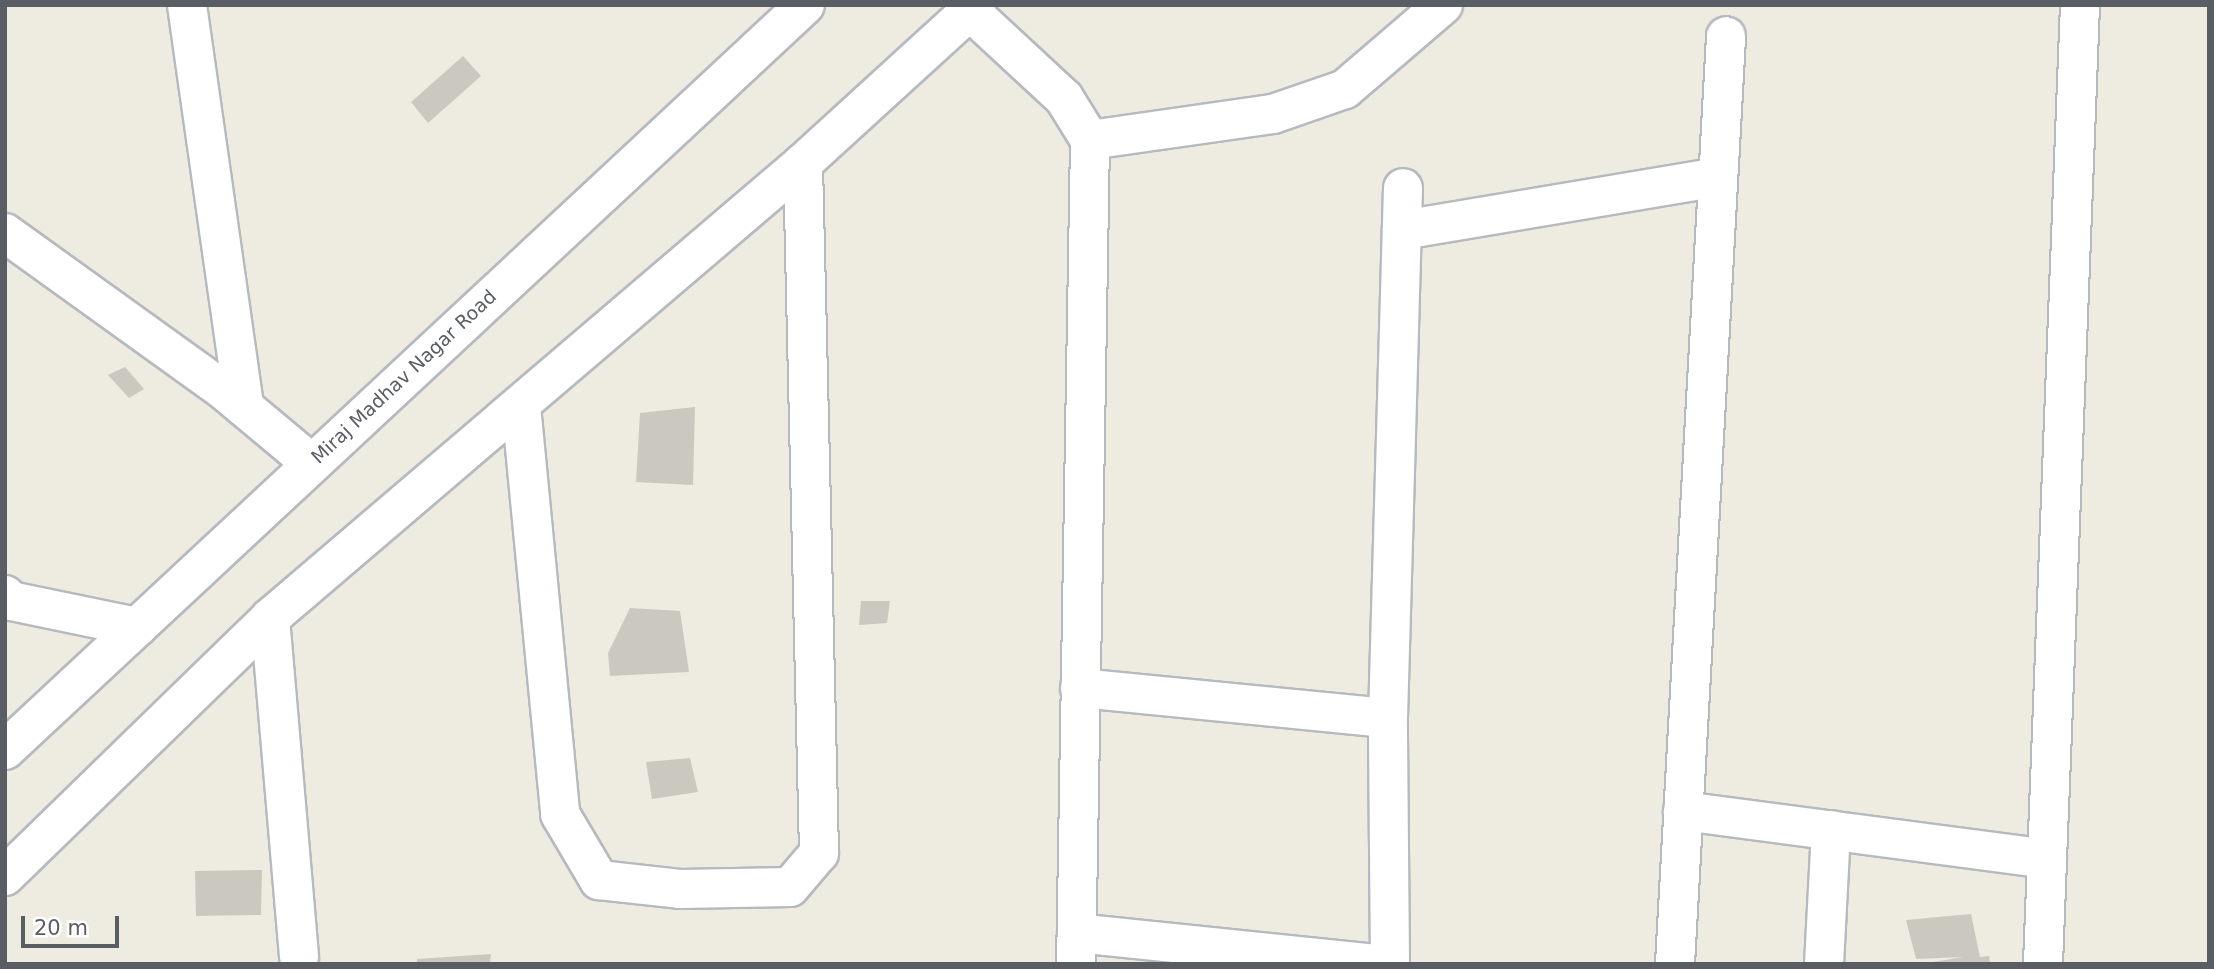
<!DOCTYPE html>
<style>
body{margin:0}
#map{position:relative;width:2214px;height:969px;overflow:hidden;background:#eeebe1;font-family:"DejaVu Sans",sans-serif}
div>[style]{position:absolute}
.building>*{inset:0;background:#cbc8c0}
.roads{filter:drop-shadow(2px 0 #b6babf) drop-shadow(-2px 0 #b6babf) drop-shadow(0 2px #b6babf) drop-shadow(0 -2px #b6babf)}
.minor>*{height:38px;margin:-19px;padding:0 19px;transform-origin:19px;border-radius:19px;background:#fff}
span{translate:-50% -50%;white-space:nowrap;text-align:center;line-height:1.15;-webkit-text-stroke:6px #fff;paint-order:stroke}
.street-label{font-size:19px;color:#595e64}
.frame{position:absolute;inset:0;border:7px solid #595e64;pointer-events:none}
.scale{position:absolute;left:21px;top:916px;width:98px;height:32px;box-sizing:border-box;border:4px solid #595e64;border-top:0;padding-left:9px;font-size:21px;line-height:24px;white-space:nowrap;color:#595e64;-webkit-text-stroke:5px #fff;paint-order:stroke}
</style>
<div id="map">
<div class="building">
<div style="clip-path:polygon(463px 56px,481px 76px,428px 123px,411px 102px)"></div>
<div style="clip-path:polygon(125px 367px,144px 389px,129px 398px,108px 375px)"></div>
<div style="clip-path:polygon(695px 407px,693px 485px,636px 482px,640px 413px)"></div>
<div style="clip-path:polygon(861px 601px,890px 601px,887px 623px,859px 625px)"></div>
<div style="clip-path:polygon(630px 608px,680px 611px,689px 672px,610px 676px,608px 653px)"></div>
<div style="clip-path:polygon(690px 758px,698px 792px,652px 799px,646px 762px)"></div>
<div style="clip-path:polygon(262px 870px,261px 915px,196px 916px,195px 871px)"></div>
<div style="clip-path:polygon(1971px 914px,1980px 957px,1989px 956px,1990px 964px,1921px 964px,1963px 957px,1916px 959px,1906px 920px)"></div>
<div style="clip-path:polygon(491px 954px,490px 964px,417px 964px,417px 959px)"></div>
</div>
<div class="roads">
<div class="minor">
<div style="left:187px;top:5px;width:406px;rotate:81.9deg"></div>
<div style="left:970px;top:11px;width:128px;rotate:42.8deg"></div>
<div style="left:1064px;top:98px;width:49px;rotate:58.2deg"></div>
<div style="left:1090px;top:140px;width:824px;rotate:90.97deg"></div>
<div style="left:1090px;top:140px;width:185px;rotate:-8.1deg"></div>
<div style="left:1273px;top:114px;width:76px;rotate:-19.1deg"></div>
<div style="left:1345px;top:89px;width:129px;rotate:-40.6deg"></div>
<div style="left:1402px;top:230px;width:320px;rotate:-9.5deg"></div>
<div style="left:5px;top:233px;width:272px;rotate:35.7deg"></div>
<div style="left:226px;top:392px;width:111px;rotate:39.9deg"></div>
<div style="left:521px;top:406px;width:410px;rotate:84.5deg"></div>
<div style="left:560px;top:814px;width:77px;rotate:59.4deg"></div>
<div style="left:599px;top:880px;width:81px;rotate:6.3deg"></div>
<div style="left:680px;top:889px;width:110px;rotate:-1deg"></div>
<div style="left:790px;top:887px;width:45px;rotate:-49.5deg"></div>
<div style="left:819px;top:853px;width:690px;rotate:-91.33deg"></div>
<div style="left:5px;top:595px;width:8px;rotate:45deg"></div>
<div style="left:11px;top:601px;width:129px;rotate:11.7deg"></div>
<div style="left:270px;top:618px;width:340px;rotate:85.1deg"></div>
<div style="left:1080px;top:688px;width:309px;rotate:5.6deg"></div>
<div style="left:5px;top:750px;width:1093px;rotate:-42.96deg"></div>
<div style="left:1683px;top:811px;width:367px;rotate:7.5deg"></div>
<div style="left:5px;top:876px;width:370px;rotate:-44.2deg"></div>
<div style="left:270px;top:618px;width:701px;rotate:-40.49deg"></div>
<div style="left:803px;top:163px;width:234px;rotate:-42.4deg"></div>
<div style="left:1077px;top:933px;width:301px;rotate:5.9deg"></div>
<div style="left:1390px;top:964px;width:246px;rotate:-90.5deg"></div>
<div style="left:1388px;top:718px;width:530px;rotate:-88.38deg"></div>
<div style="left:1675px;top:964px;width:929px;rotate:-86.85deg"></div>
<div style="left:1824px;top:964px;width:134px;rotate:-87deg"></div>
<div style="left:2043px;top:964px;width:960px;rotate:-87.79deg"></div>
</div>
</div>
<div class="street-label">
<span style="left:404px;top:377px;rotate:-43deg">Miraj Madhav Nagar Road</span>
</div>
<div class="frame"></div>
<div class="scale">20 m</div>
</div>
